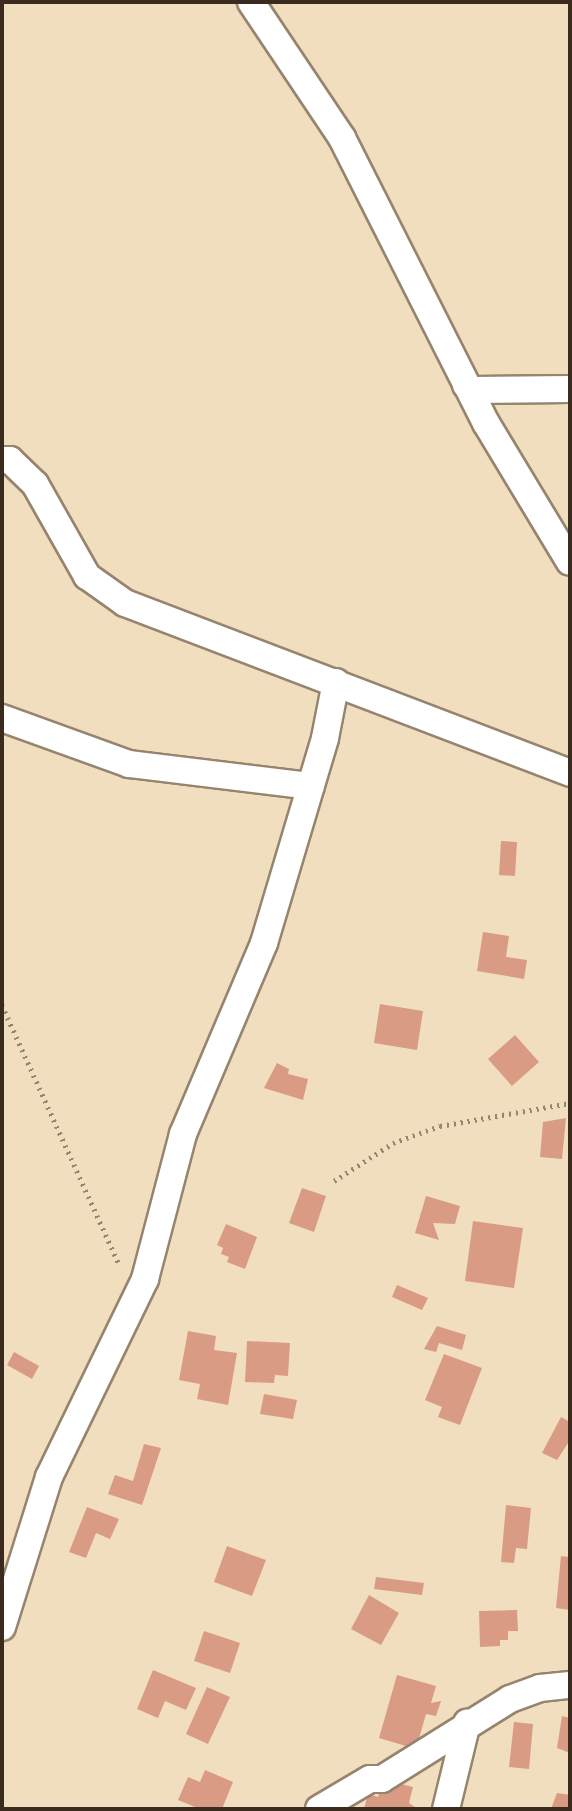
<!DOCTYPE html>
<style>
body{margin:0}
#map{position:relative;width:572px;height:1811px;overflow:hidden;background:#f1debf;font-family:Mali,sans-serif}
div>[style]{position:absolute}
.building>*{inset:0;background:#da9b84}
.path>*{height:4.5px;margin-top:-2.25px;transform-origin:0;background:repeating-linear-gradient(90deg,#96846e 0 2px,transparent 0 7px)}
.roads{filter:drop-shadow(2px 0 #96846e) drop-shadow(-2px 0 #96846e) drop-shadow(0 2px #96846e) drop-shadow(0 -2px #96846e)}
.minor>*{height:26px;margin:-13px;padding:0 13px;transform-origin:13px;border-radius:13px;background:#fff}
span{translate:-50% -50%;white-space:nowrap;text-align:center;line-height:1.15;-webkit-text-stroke:5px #fdfcf7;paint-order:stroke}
.frame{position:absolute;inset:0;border:4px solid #3b2a1e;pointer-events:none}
</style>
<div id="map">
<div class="building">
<div style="clip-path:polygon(501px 841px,517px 842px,515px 876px,499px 875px)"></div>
<div style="clip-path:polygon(483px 932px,509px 936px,506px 957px,527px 960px,524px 979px,477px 971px)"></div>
<div style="clip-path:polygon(380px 1004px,423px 1011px,417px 1050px,374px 1043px)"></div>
<div style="clip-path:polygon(515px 1035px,539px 1062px,512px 1086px,488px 1059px)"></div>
<div style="clip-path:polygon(277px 1063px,289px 1069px,288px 1074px,308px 1079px,303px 1100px,264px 1088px)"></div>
<div style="clip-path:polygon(566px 1118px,562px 1159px,540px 1157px,543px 1122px)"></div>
<div style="clip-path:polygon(302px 1188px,326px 1196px,314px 1232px,289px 1223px)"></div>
<div style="clip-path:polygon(426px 1196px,460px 1206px,455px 1224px,433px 1223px,439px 1240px,415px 1233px)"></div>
<div style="clip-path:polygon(473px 1221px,523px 1228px,514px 1288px,465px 1281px)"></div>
<div style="clip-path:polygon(226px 1224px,257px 1237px,245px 1269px,227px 1262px,229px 1257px,221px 1254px,223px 1248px,217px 1245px)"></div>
<div style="clip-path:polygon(397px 1285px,428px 1298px,422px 1310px,392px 1297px)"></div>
<div style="clip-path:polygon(437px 1326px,466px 1335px,462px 1350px,439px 1343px,436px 1352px,424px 1349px)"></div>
<div style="clip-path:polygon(188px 1331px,216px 1336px,214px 1350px,237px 1353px,228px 1405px,197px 1399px,200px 1384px,179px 1380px)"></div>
<div style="clip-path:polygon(247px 1341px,290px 1343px,288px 1376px,275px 1375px,274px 1383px,245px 1382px)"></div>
<div style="clip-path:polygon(14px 1352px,39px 1366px,32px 1379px,7px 1365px)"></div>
<div style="clip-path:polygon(444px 1354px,482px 1368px,460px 1425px,438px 1417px,442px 1407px,425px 1400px)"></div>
<div style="clip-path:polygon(264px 1394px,297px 1400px,293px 1419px,260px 1414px)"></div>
<div style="clip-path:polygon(561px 1417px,570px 1422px,570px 1440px,557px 1460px,542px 1453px)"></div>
<div style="clip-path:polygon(144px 1444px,161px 1448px,142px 1505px,108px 1494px,115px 1475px,133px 1481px)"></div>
<div style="clip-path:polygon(506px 1505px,531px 1508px,527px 1549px,516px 1548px,514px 1563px,501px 1562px)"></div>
<div style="clip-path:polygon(87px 1507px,119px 1519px,110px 1539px,96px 1533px,86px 1558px,69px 1552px)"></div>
<div style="clip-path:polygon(227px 1546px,266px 1560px,252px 1596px,214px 1582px)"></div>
<div style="clip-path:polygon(561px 1556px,570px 1557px,570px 1610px,556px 1608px)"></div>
<div style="clip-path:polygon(376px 1577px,424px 1583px,422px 1595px,374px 1589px)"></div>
<div style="clip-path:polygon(369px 1595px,399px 1613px,381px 1645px,351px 1629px)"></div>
<div style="clip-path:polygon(517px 1610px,518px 1631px,508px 1631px,508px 1640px,500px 1640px,500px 1646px,480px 1647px,479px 1611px)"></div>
<div style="clip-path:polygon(204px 1631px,240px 1643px,230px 1673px,194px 1661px)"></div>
<div style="clip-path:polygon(153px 1670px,196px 1688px,186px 1710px,165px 1701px,158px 1718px,137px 1709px)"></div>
<div style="clip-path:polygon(397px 1675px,436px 1686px,431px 1703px,441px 1701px,436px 1716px,426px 1714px,416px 1749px,379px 1738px)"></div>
<div style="clip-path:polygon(207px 1687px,230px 1697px,208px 1744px,186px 1734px)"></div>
<div style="clip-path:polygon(562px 1716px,570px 1718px,570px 1753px,557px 1748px)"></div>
<div style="clip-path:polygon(514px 1722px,533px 1724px,529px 1769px,509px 1767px)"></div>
<div style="clip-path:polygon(205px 1770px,233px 1782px,222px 1809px,200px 1809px,178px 1800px,188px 1777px,200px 1782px)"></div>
<div style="clip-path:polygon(382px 1779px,413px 1787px,409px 1803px,418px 1809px,364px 1809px,368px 1794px,378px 1797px)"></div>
<div style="clip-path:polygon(557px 1793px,570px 1795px,570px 1809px,551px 1809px)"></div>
</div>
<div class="path">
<div style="left:2px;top:1005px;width:286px;rotate:65.7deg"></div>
<div style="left:334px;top:1181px;width:70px;rotate:-32.8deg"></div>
<div style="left:393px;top:1143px;width:50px;rotate:-19.9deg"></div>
<div style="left:440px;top:1126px;width:132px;rotate:-10deg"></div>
</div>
<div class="roads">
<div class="minor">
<div style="left:251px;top:2px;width:164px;rotate:56.2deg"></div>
<div style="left:342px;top:138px;width:319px;rotate:63.2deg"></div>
<div style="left:486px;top:423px;width:162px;rotate:58.9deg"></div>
<div style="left:466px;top:385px;width:9px;rotate:36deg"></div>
<div style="left:473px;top:390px;width:97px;rotate:-0.6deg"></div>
<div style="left:2px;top:460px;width:8px"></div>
<div style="left:10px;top:460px;width:35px;rotate:44deg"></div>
<div style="left:35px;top:484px;width:106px;rotate:60.5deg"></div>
<div style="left:87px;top:576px;width:47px;rotate:35.4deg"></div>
<div style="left:125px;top:603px;width:476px;rotate:20.9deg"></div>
<div style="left:2px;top:718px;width:135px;rotate:19.9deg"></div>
<div style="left:129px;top:764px;width:183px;rotate:6.9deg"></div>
<div style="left:2px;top:1627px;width:157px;rotate:-72.6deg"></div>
<div style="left:49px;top:1477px;width:220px;rotate:-64.1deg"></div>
<div style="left:145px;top:1279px;width:150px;rotate:-75.3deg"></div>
<div style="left:183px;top:1134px;width:207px;rotate:-67deg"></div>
<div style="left:264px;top:943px;width:214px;rotate:-73.4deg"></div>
<div style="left:325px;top:738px;width:57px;rotate:-78.9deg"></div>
<div style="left:319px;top:1809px;width:59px;rotate:-30.5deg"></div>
<div style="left:370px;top:1779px;width:12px"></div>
<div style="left:382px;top:1779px;width:151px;rotate:-32deg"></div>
<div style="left:510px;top:1699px;width:32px;rotate:-20deg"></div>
<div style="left:540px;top:1688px;width:30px;rotate:-6deg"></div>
<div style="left:446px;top:1809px;width:89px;rotate:-76.3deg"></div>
</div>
</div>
<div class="frame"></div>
</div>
